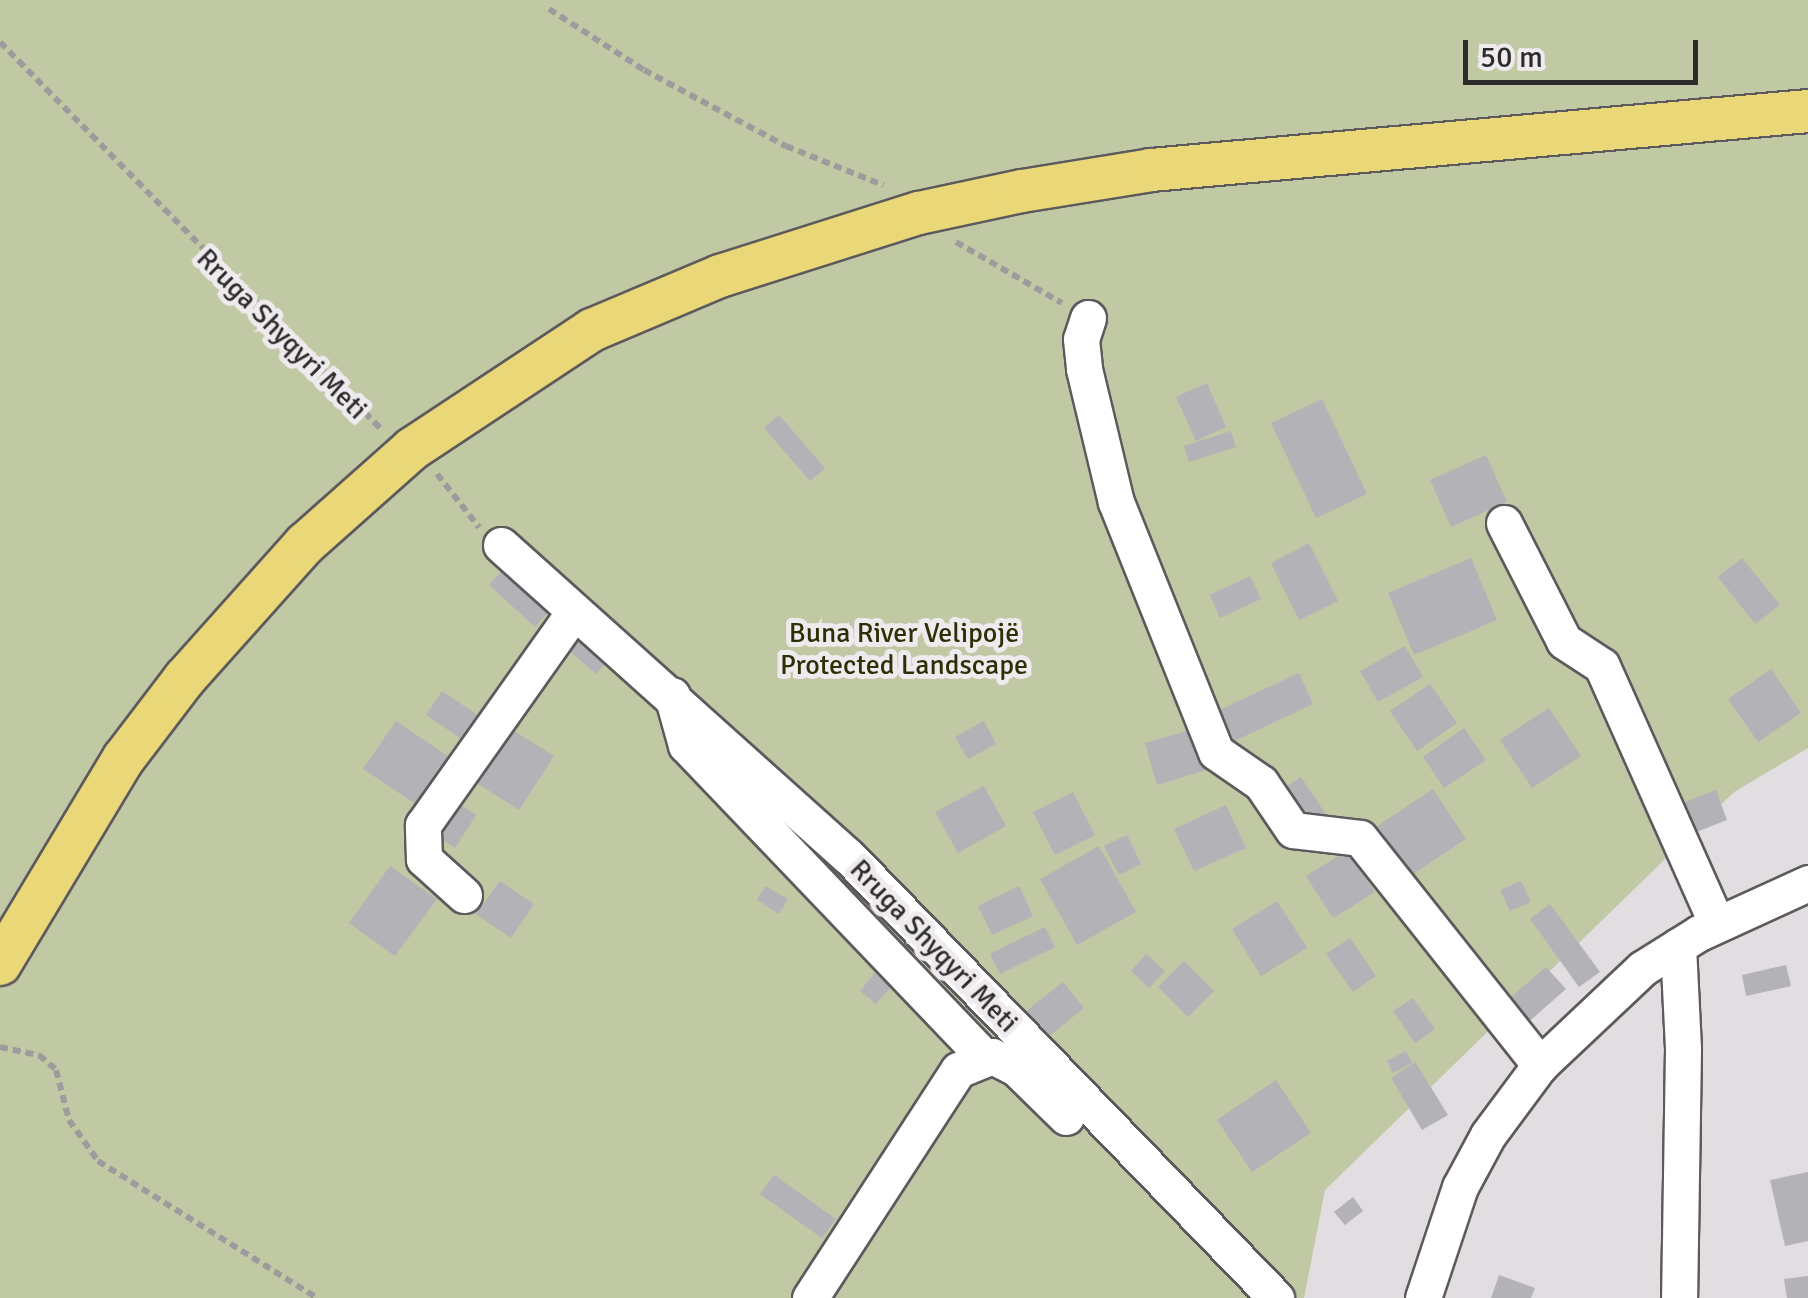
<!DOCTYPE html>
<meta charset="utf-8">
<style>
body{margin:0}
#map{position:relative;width:1808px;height:1298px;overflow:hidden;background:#e1dde0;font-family:Signika,sans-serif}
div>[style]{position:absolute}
.green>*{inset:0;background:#c1c8a4}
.building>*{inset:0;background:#b3b2b7}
.path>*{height:6px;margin-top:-3px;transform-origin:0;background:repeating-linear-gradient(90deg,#9e9b9d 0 8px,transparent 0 13px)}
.roads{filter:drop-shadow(2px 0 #5d5a5d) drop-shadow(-2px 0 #5d5a5d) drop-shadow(0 2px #5d5a5d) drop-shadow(0 -2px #5d5a5d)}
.minor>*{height:35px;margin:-17.5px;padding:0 17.5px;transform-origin:17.5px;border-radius:17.5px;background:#fff}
.major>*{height:42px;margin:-21px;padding:0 21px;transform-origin:21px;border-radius:21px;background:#e9d778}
span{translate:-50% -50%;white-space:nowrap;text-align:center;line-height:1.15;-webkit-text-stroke:10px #eeeaee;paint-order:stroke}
.street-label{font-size:28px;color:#2d2c2d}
.park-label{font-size:28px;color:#2b3104}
.scale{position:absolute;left:1463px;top:40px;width:235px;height:45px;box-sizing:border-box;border:5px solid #2d2c2d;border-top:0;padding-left:12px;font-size:30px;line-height:35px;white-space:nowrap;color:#2d2c2d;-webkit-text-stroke:8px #eeeaee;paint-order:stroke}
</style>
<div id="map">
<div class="green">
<div style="clip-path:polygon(0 0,1808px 0,1808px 748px,1734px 792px,1325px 1190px,1304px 1298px,0 1298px)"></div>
</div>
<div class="building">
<div style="clip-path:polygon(1207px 383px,1226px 427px,1196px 441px,1176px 397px)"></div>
<div style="clip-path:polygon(1322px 399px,1367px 494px,1316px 518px,1271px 423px)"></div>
<div style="clip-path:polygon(779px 415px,825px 468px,810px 481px,764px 428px)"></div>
<div style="clip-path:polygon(1231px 431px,1236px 447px,1189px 462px,1184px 446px)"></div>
<div style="clip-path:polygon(1486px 455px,1507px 502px,1451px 527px,1430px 480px)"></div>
<div style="clip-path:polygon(1309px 543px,1338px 601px,1299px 620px,1271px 563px)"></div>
<div style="clip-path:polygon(1471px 558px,1497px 620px,1414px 655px,1388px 593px)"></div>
<div style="clip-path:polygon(1742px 558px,1780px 605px,1755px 624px,1718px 577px)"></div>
<div style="clip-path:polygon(506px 566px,552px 608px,535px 627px,489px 585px)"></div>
<div style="clip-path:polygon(1250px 576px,1261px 599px,1220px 618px,1210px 595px)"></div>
<div style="clip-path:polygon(577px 625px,612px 656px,596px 674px,560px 643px)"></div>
<div style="clip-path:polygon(1405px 646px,1423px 677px,1378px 702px,1360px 671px)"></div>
<div style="clip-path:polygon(1771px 669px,1801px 713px,1758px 742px,1728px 699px)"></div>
<div style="clip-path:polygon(1299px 673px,1313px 704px,1228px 744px,1213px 713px)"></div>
<div style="clip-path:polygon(1430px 684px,1457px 723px,1417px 751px,1390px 711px)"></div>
<div style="clip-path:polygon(442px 691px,482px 718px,466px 742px,426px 715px)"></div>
<div style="clip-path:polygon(1549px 708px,1581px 756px,1532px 788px,1500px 740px)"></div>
<div style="clip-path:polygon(396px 721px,449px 757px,417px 805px,363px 769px)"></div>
<div style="clip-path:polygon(984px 721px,996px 744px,968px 759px,955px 737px)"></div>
<div style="clip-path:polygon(1197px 728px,1210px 769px,1157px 785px,1145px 743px)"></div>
<div style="clip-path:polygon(1464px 728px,1486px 760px,1444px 788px,1423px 757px)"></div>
<div style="clip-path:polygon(511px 729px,554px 756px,519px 810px,477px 783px)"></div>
<div style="clip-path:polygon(1301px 777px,1325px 813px,1303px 827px,1279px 791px)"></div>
<div style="clip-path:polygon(984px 786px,1006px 826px,958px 853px,935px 812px)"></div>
<div style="clip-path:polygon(1433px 789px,1466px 839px,1407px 878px,1373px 829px)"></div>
<div style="clip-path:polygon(1716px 790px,1727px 820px,1681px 838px,1670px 808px)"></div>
<div style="clip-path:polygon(1073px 792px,1095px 835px,1055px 855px,1033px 812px)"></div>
<div style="clip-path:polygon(453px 800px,476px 815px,455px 848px,431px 832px)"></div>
<div style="clip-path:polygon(1226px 805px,1246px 848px,1194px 871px,1174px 829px)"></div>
<div style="clip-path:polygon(1127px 835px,1141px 864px,1119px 875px,1104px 846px)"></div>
<div style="clip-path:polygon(1099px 846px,1136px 912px,1077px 945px,1040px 879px)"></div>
<div style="clip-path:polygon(1348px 850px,1375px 892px,1333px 918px,1306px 876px)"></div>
<div style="clip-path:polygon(390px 866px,437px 899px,395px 956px,349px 923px)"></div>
<div style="clip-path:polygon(500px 881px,534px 904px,511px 938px,476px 914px)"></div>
<div style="clip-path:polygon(1521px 881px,1531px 902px,1510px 911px,1500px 890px)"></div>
<div style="clip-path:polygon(765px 886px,788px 899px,779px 914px,757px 900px)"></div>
<div style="clip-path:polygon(1019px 886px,1033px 916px,992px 935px,978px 906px)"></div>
<div style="clip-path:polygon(1277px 901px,1307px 948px,1261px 976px,1232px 929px)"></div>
<div style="clip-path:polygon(1550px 904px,1600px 972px,1579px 987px,1530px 919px)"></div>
<div style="clip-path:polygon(1045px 927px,1055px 947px,1000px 974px,990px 954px)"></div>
<div style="clip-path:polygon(1350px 938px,1376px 976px,1353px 992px,1326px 954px)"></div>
<div style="clip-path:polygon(1146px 954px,1165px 971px,1149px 988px,1131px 971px)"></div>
<div style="clip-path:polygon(1184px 961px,1214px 991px,1188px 1017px,1158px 987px)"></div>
<div style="clip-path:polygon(1786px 965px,1791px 986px,1746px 996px,1742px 975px)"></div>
<div style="clip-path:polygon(1546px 967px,1566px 989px,1525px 1025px,1505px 1002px)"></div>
<div style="clip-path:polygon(879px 968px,895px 982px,876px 1004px,860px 991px)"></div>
<div style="clip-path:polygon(1063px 982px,1084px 1008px,1047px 1038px,1025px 1012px)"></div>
<div style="clip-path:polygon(1413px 998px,1435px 1029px,1415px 1043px,1393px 1011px)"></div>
<div style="clip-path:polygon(1406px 1051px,1412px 1063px,1393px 1073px,1387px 1061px)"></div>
<div style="clip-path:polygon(1415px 1062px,1448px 1115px,1422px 1130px,1391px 1078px)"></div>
<div style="clip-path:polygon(1276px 1080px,1311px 1133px,1252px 1172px,1217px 1120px)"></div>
<div style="clip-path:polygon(1808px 1172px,1808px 1241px,1785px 1246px,1770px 1180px)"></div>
<div style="clip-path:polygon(774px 1175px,836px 1219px,822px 1238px,760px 1194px)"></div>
<div style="clip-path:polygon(1353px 1197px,1363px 1211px,1345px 1225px,1334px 1212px)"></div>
<div style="clip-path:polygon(1499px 1275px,1535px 1288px,1531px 1298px,1491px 1298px)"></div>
<div style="clip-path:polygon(1808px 1276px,1808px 1298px,1787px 1298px,1784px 1279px)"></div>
</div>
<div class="path">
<div style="left:549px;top:9px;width:113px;rotate:32.7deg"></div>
<div style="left:644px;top:70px;width:161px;rotate:28.2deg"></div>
<div style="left:786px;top:146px;width:105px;rotate:21.9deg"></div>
<div style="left:0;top:42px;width:543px;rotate:45.45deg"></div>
<div style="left:956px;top:242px;width:122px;rotate:29.9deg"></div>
<div style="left:437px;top:474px;width:68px;rotate:51.6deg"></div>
<div style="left:0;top:1047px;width:40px;rotate:12deg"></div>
<div style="left:39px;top:1055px;width:23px;rotate:41deg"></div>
<div style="left:56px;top:1070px;width:52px;rotate:75.4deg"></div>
<div style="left:69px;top:1120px;width:50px;rotate:54.7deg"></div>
<div style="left:98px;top:1161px;width:258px;rotate:32deg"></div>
</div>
<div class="roads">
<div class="minor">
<div style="left:1088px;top:318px;width:22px;rotate:108deg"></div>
<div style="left:1081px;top:339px;width:30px;rotate:84deg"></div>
<div style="left:1084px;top:369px;width:137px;rotate:76.5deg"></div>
<div style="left:1116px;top:502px;width:269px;rotate:68.2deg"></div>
<div style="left:1216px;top:752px;width:55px;rotate:34.6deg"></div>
<div style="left:1261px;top:783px;width:57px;rotate:55.8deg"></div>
<div style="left:1293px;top:830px;width:67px;rotate:6.8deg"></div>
<div style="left:1360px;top:838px;width:290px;rotate:51.6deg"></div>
<div style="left:1504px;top:523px;width:132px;rotate:63deg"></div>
<div style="left:1564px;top:641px;width:45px;rotate:33.3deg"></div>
<div style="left:1602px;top:666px;width:282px;rotate:66deg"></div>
<div style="left:501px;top:545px;width:467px;rotate:41.9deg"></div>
<div style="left:849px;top:857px;width:614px;rotate:45.92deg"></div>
<div style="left:672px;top:695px;width:52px;rotate:74.4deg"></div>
<div style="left:686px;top:745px;width:431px;rotate:46.3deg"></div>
<div style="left:464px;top:895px;width:54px;rotate:-138deg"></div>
<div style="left:424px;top:859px;width:34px;rotate:-92deg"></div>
<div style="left:423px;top:825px;width:261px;rotate:-54.7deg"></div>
<div style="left:1678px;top:946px;width:103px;rotate:87.2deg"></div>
<div style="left:1683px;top:1049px;width:249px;rotate:90.9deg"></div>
<div style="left:810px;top:1298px;width:272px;rotate:-57deg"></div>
<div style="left:958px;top:1070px;width:37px;rotate:-22deg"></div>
<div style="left:992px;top:1056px;width:27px;rotate:27deg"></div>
<div style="left:1016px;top:1068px;width:70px;rotate:44.4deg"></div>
<div style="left:1423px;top:1298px;width:117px;rotate:-71.6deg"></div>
<div style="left:1460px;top:1187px;width:59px;rotate:-61.7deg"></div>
<div style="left:1488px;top:1135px;width:87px;rotate:-53.4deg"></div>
<div style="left:1540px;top:1065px;width:141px;rotate:-43.3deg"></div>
<div style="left:1643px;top:968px;width:66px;rotate:-32deg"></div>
<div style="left:1699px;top:933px;width:120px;rotate:-24.6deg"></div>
</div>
<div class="major">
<div style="left:0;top:964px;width:240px;rotate:-59deg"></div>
<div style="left:124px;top:758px;width:101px;rotate:-52.7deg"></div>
<div style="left:185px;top:678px;width:180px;rotate:-48.2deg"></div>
<div style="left:305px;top:544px;width:143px;rotate:-41.6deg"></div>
<div style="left:412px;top:449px;width:216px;rotate:-33.5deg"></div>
<div style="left:592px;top:330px;width:139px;rotate:-22.9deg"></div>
<div style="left:720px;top:276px;width:209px;rotate:-17.6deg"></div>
<div style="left:919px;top:213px;width:105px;rotate:-12.1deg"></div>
<div style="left:1022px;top:191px;width:131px;rotate:-9.2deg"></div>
<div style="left:1151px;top:170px;width:660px;rotate:-5.13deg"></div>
</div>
</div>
<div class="street-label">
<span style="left:282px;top:334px;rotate:45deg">Rruga Shyqyri Meti</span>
<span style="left:934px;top:946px;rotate:46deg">Rruga Shyqyri Meti</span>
</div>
<div class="park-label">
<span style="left:904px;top:649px">Buna River Velipojë<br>Protected Landscape</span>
</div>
<div class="scale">50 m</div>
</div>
